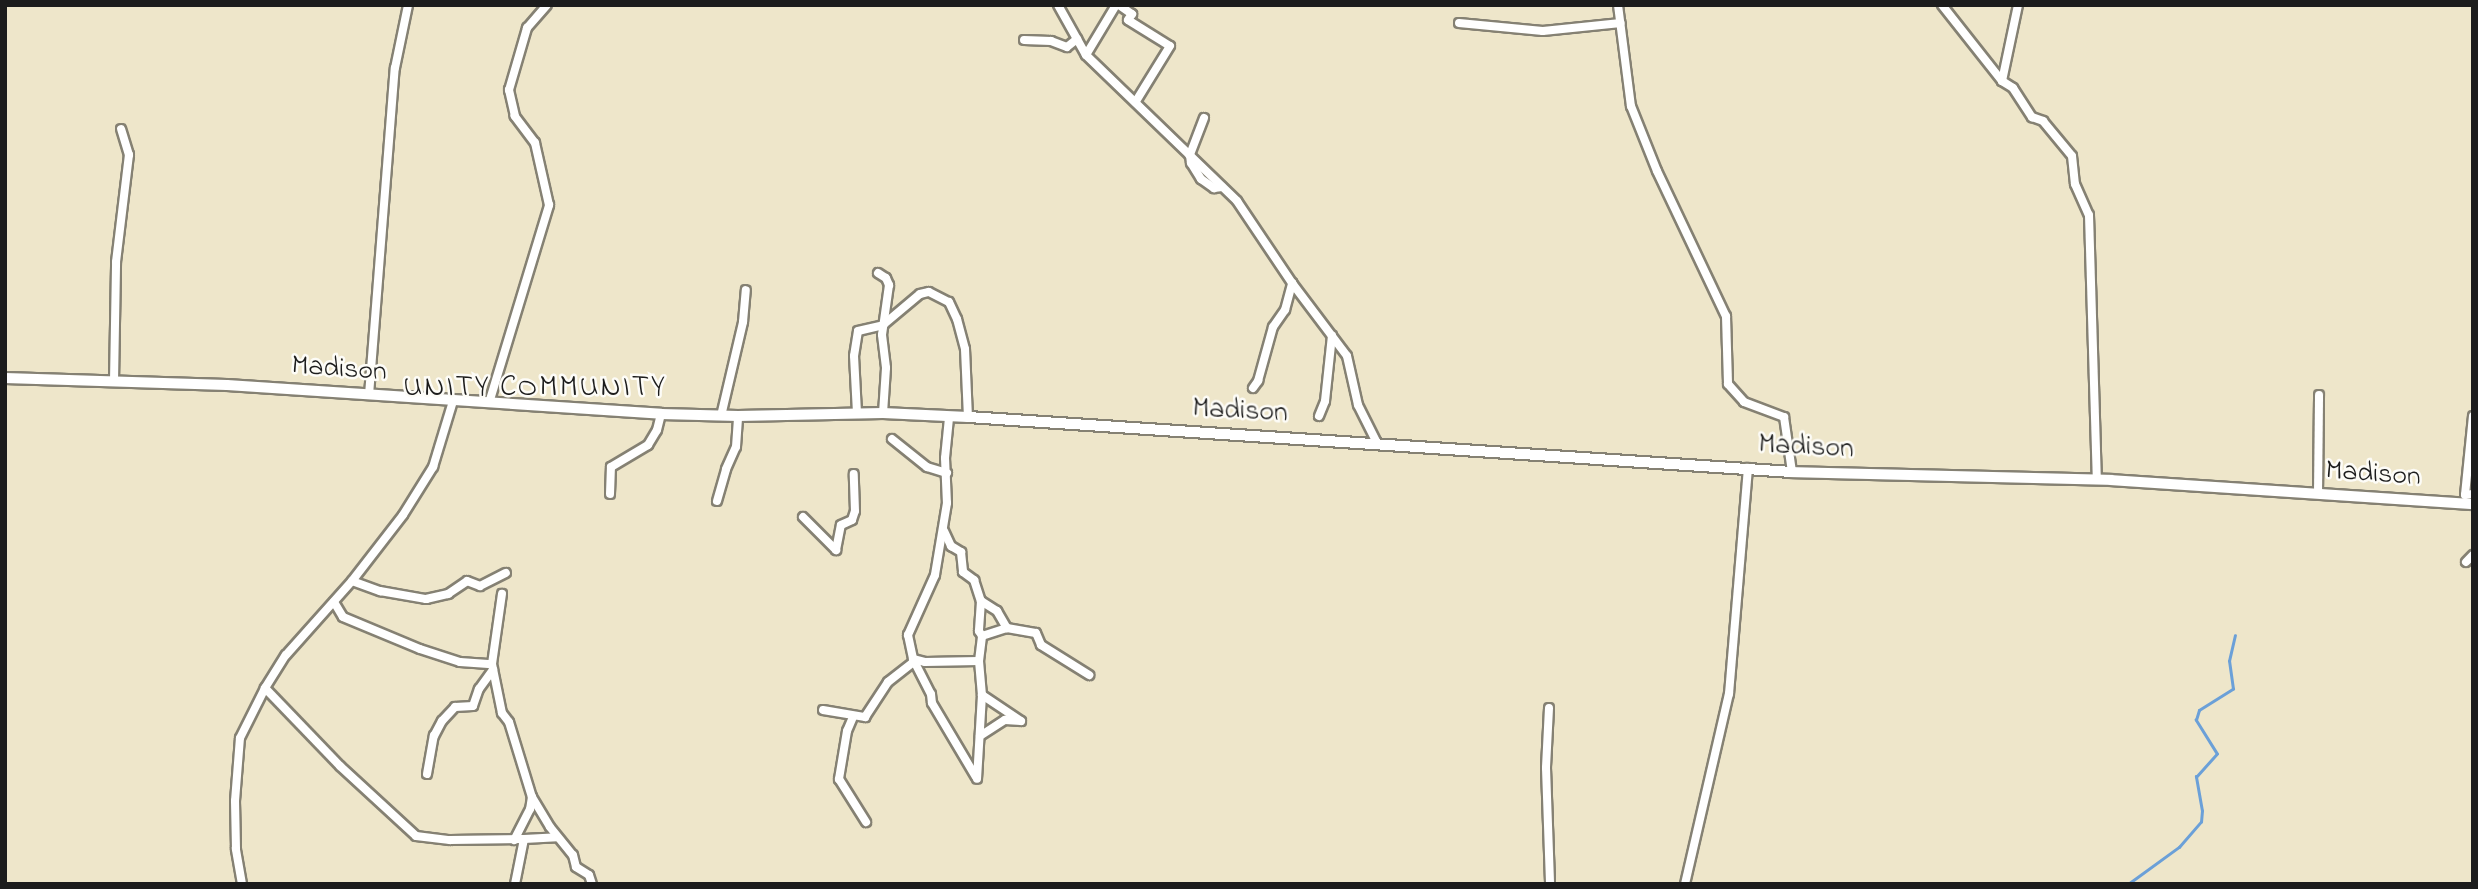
<!DOCTYPE html>
<style>
body{margin:0}
#map{position:relative;width:2478px;height:889px;overflow:hidden;background:#eee6ca;font-family:"Indie Flower",sans-serif}
div>[style]{position:absolute}
.stream>*{height:2.5px;margin:-1.25px;padding:0 1.25px;transform-origin:1.25px;border-radius:1.25px;background:#6ba0d8}
.roads{filter:drop-shadow(2px 0 #858173) drop-shadow(-2px 0 #858173) drop-shadow(0 2px #858173) drop-shadow(0 -2px #858173)}
.minor>*{height:8px;margin:-4px;padding:0 4px;transform-origin:4px;border-radius:4px;background:#fff}
.tertiary>*{height:10px;margin:-5px;padding:0 5px;transform-origin:5px;border-radius:5px;background:#fff}
span{translate:-50% -50%;white-space:nowrap;text-align:center;line-height:1.15;-webkit-text-stroke:5px #fdfcf7;paint-order:stroke}
.street-label{font-size:28px;color:#1c1c1c}
.neighbourhood-label{font-size:30px;color:#1c1c1c;letter-spacing:2px}
.frame{position:absolute;inset:0;border:7px solid #1c1c1c;pointer-events:none}
</style>
<div id="map">
<div class="stream">
<div style="left:2128px;top:884px;width:63px;rotate:-36deg"></div>
<div style="left:2179px;top:847px;width:33px;rotate:-49deg"></div>
<div style="left:2201px;top:822px;width:11px;rotate:-85deg"></div>
<div style="left:2202px;top:811px;width:35px;rotate:-100deg"></div>
<div style="left:2196px;top:777px;width:31px;rotate:-48deg"></div>
<div style="left:2217px;top:754px;width:40px;rotate:-122deg"></div>
<div style="left:2196px;top:720px;width:10px;rotate:-73deg"></div>
<div style="left:2199px;top:710px;width:40px;rotate:-32deg"></div>
<div style="left:2233px;top:689px;width:28px;rotate:-98deg"></div>
<div style="left:2229px;top:661px;width:26px;rotate:-77deg"></div>
</div>
<div class="roads">
<div class="minor">
<div style="left:1058px;top:5px;width:57px;rotate:60.8deg"></div>
<div style="left:1086px;top:55px;width:210px;rotate:44deg"></div>
<div style="left:1237px;top:201px;width:99px;rotate:56.1deg"></div>
<div style="left:1292px;top:283px;width:91px;rotate:53deg"></div>
<div style="left:1347px;top:356px;width:50px;rotate:77.3deg"></div>
<div style="left:1358px;top:405px;width:42px;rotate:63.4deg"></div>
<div style="left:1119px;top:5px;width:16px;rotate:35deg"></div>
<div style="left:1132px;top:14px;width:7px;rotate:124deg"></div>
<div style="left:1128px;top:20px;width:49px;rotate:31.8deg"></div>
<div style="left:1170px;top:46px;width:65px;rotate:121.7deg"></div>
<div style="left:1618px;top:5px;width:102px;rotate:82.7deg"></div>
<div style="left:1631px;top:106px;width:70px;rotate:68.2deg"></div>
<div style="left:1657px;top:171px;width:161px;rotate:64.6deg"></div>
<div style="left:1726px;top:316px;width:68px;rotate:88.3deg"></div>
<div style="left:1728px;top:384px;width:24px;rotate:48deg"></div>
<div style="left:1744px;top:402px;width:43px;rotate:20.6deg"></div>
<div style="left:1784px;top:417px;width:56px;rotate:81.7deg"></div>
<div style="left:1942px;top:5px;width:97px;rotate:51.7deg"></div>
<div style="left:2002px;top:81px;width:13px;rotate:32deg"></div>
<div style="left:2013px;top:88px;width:35px;rotate:57deg"></div>
<div style="left:2032px;top:117px;width:12px;rotate:20deg"></div>
<div style="left:2043px;top:121px;width:45px;rotate:50.4deg"></div>
<div style="left:2072px;top:156px;width:28px;rotate:84deg"></div>
<div style="left:2075px;top:184px;width:34px;rotate:66deg"></div>
<div style="left:2089px;top:215px;width:264px;rotate:88.3deg"></div>
<div style="left:1459px;top:23px;width:84px;rotate:5.4deg"></div>
<div style="left:1543px;top:31px;width:78px;rotate:-5.9deg"></div>
<div style="left:1024px;top:40px;width:27px;rotate:2deg"></div>
<div style="left:1051px;top:41px;width:17px;rotate:21deg"></div>
<div style="left:1067px;top:47px;width:13px;rotate:-39deg"></div>
<div style="left:1086px;top:55px;width:58px;rotate:-59deg"></div>
<div style="left:2002px;top:81px;width:78px;rotate:-78.1deg"></div>
<div style="left:1204px;top:118px;width:40px;rotate:111deg"></div>
<div style="left:1190px;top:155px;width:8px;rotate:83deg"></div>
<div style="left:1191px;top:163px;width:19px;rotate:58deg"></div>
<div style="left:1201px;top:179px;width:16px;rotate:35deg"></div>
<div style="left:1214px;top:188px;width:8px;rotate:-7deg"></div>
<div style="left:878px;top:273px;width:9px;rotate:32deg"></div>
<div style="left:886px;top:278px;width:8px;rotate:67deg"></div>
<div style="left:889px;top:285px;width:50px;rotate:98deg"></div>
<div style="left:882px;top:335px;width:33px;rotate:83deg"></div>
<div style="left:886px;top:368px;width:45px;rotate:93.8deg"></div>
<div style="left:114px;top:381px;width:119px;rotate:-89deg"></div>
<div style="left:116px;top:262px;width:108px;rotate:-83.1deg"></div>
<div style="left:129px;top:155px;width:27px;rotate:-107deg"></div>
<div style="left:1253px;top:388px;width:9px;rotate:-54deg"></div>
<div style="left:1258px;top:381px;width:56px;rotate:-74.5deg"></div>
<div style="left:1273px;top:327px;width:21px;rotate:-55deg"></div>
<div style="left:1285px;top:310px;width:28px;rotate:-75deg"></div>
<div style="left:369px;top:395px;width:328px;rotate:-85.5deg"></div>
<div style="left:395px;top:68px;width:64px;rotate:-78.3deg"></div>
<div style="left:489px;top:403px;width:207px;rotate:-73.1deg"></div>
<div style="left:549px;top:205px;width:64px;rotate:-102.7deg"></div>
<div style="left:535px;top:143px;width:34px;rotate:-127deg"></div>
<div style="left:515px;top:116px;width:27px;rotate:-103deg"></div>
<div style="left:509px;top:90px;width:65px;rotate:-73.8deg"></div>
<div style="left:527px;top:28px;width:30px;rotate:-49deg"></div>
<div style="left:857px;top:413px;width:57px;rotate:-93deg"></div>
<div style="left:854px;top:356px;width:25px;rotate:-81deg"></div>
<div style="left:858px;top:331px;width:26px;rotate:-13deg"></div>
<div style="left:883px;top:325px;width:48px;rotate:-40deg"></div>
<div style="left:920px;top:294px;width:9px;rotate:-13deg"></div>
<div style="left:929px;top:292px;width:22px;rotate:27deg"></div>
<div style="left:949px;top:302px;width:19px;rotate:65deg"></div>
<div style="left:957px;top:319px;width:31px;rotate:75deg"></div>
<div style="left:965px;top:349px;width:68px;rotate:87.5deg"></div>
<div style="left:721px;top:416px;width:97px;rotate:-76.8deg"></div>
<div style="left:743px;top:322px;width:32px;rotate:-85deg"></div>
<div style="left:1319px;top:416px;width:16px;rotate:-68deg"></div>
<div style="left:1325px;top:401px;width:66px;rotate:-83.9deg"></div>
<div style="left:2473px;top:416px;width:79px;rotate:95.8deg"></div>
<div style="left:2465px;top:495px;width:8px;rotate:-7deg"></div>
<div style="left:949px;top:418px;width:40px;rotate:95.7deg"></div>
<div style="left:945px;top:458px;width:45px;rotate:87.5deg"></div>
<div style="left:947px;top:503px;width:73px;rotate:99.5deg"></div>
<div style="left:935px;top:575px;width:66px;rotate:114.2deg"></div>
<div style="left:908px;top:635px;width:25px;rotate:78deg"></div>
<div style="left:913px;top:659px;width:12px;rotate:14deg"></div>
<div style="left:925px;top:662px;width:54px;rotate:-1.1deg"></div>
<div style="left:979px;top:661px;width:34px;rotate:85deg"></div>
<div style="left:982px;top:695px;width:84px;rotate:93.4deg"></div>
<div style="left:892px;top:439px;width:45px;rotate:38.7deg"></div>
<div style="left:927px;top:467px;width:21px;rotate:17deg"></div>
<div style="left:610px;top:494px;width:27px;rotate:-88deg"></div>
<div style="left:611px;top:467px;width:43px;rotate:-30.7deg"></div>
<div style="left:648px;top:445px;width:17px;rotate:-59deg"></div>
<div style="left:657px;top:430px;width:16px;rotate:-76deg"></div>
<div style="left:2318px;top:494px;width:99px;rotate:-89.4deg"></div>
<div style="left:717px;top:501px;width:33px;rotate:-74deg"></div>
<div style="left:726px;top:469px;width:24px;rotate:-66deg"></div>
<div style="left:736px;top:447px;width:31px;rotate:-86deg"></div>
<div style="left:803px;top:517px;width:47px;rotate:45deg"></div>
<div style="left:944px;top:531px;width:17px;rotate:65deg"></div>
<div style="left:951px;top:546px;width:12px;rotate:31deg"></div>
<div style="left:961px;top:552px;width:20px;rotate:84deg"></div>
<div style="left:963px;top:572px;width:14px;rotate:36deg"></div>
<div style="left:974px;top:580px;width:22px;rotate:72deg"></div>
<div style="left:981px;top:601px;width:19px;rotate:32deg"></div>
<div style="left:997px;top:611px;width:20px;rotate:60deg"></div>
<div style="left:836px;top:550px;width:25px;rotate:-79deg"></div>
<div style="left:841px;top:525px;width:12px;rotate:-24deg"></div>
<div style="left:852px;top:520px;width:9px;rotate:-72deg"></div>
<div style="left:855px;top:511px;width:37px;rotate:-92deg"></div>
<div style="left:2466px;top:562px;width:10px;rotate:-45deg"></div>
<div style="left:352px;top:581px;width:30px;rotate:20deg"></div>
<div style="left:380px;top:591px;width:47px;rotate:9.9deg"></div>
<div style="left:426px;top:599px;width:23px;rotate:-13deg"></div>
<div style="left:448px;top:594px;width:23px;rotate:-34deg"></div>
<div style="left:467px;top:581px;width:14px;rotate:21deg"></div>
<div style="left:480px;top:586px;width:29px;rotate:-27deg"></div>
<div style="left:981px;top:601px;width:30px;rotate:94deg"></div>
<div style="left:979px;top:631px;width:6px;rotate:59deg"></div>
<div style="left:334px;top:602px;width:17px;rotate:59deg"></div>
<div style="left:343px;top:617px;width:83px;rotate:22.6deg"></div>
<div style="left:420px;top:649px;width:42px;rotate:18deg"></div>
<div style="left:460px;top:662px;width:32px;rotate:4deg"></div>
<div style="left:492px;top:664px;width:71px;rotate:-81.9deg"></div>
<div style="left:913px;top:659px;width:39px;rotate:63deg"></div>
<div style="left:931px;top:694px;width:9px;rotate:84deg"></div>
<div style="left:932px;top:703px;width:86px;rotate:59.3deg"></div>
<div style="left:979px;top:661px;width:25px;rotate:-83deg"></div>
<div style="left:982px;top:636px;width:26px;rotate:-18deg"></div>
<div style="left:1007px;top:628px;width:29px;rotate:10deg"></div>
<div style="left:1036px;top:633px;width:13px;rotate:67deg"></div>
<div style="left:1041px;top:645px;width:57px;rotate:32deg"></div>
<div style="left:492px;top:664px;width:50px;rotate:78.5deg"></div>
<div style="left:502px;top:713px;width:11px;rotate:52deg"></div>
<div style="left:509px;top:722px;width:78px;rotate:73deg"></div>
<div style="left:532px;top:797px;width:12px;rotate:99deg"></div>
<div style="left:530px;top:809px;width:35px;rotate:117deg"></div>
<div style="left:265px;top:688px;width:108px;rotate:46.1deg"></div>
<div style="left:340px;top:766px;width:103px;rotate:42.6deg"></div>
<div style="left:416px;top:836px;width:34px;rotate:7deg"></div>
<div style="left:450px;top:840px;width:74px;rotate:-0.8deg"></div>
<div style="left:524px;top:839px;width:46px;rotate:101.3deg"></div>
<div style="left:1549px;top:708px;width:60px;rotate:92.9deg"></div>
<div style="left:1546px;top:768px;width:116px;rotate:88deg"></div>
<div style="left:823px;top:710px;width:43px;rotate:9.5deg"></div>
<div style="left:865px;top:717px;width:42px;rotate:-56.7deg"></div>
<div style="left:888px;top:682px;width:33px;rotate:-38deg"></div>
<div style="left:853px;top:717px;width:15px;rotate:113deg"></div>
<div style="left:847px;top:731px;width:49px;rotate:99.5deg"></div>
<div style="left:839px;top:779px;width:51px;rotate:57.9deg"></div>
<div style="left:980px;top:736px;width:30px;rotate:-33deg"></div>
<div style="left:1005px;top:720px;width:16px;rotate:4deg"></div>
<div style="left:1021px;top:721px;width:47px;rotate:-146.3deg"></div>
<div style="left:427px;top:774px;width:39px;rotate:-80deg"></div>
<div style="left:434px;top:736px;width:17px;rotate:-62deg"></div>
<div style="left:442px;top:721px;width:19px;rotate:-47deg"></div>
<div style="left:455px;top:707px;width:18px;rotate:-3deg"></div>
<div style="left:473px;top:706px;width:18px;rotate:-71deg"></div>
<div style="left:479px;top:689px;width:24px;rotate:-54deg"></div>
<div style="left:532px;top:797px;width:35px;rotate:59deg"></div>
<div style="left:550px;top:827px;width:36px;rotate:51deg"></div>
<div style="left:573px;top:855px;width:12px;rotate:76deg"></div>
<div style="left:576px;top:867px;width:15px;rotate:32deg"></div>
<div style="left:589px;top:875px;width:9px;rotate:72deg"></div>
<div style="left:524px;top:839px;width:33px;rotate:-3deg"></div>
<div style="left:242px;top:884px;width:36px;rotate:-100deg"></div>
<div style="left:236px;top:849px;width:48px;rotate:-91.2deg"></div>
<div style="left:235px;top:801px;width:63px;rotate:-85.5deg"></div>
<div style="left:240px;top:738px;width:56px;rotate:-63.4deg"></div>
<div style="left:265px;top:688px;width:39px;rotate:-58deg"></div>
<div style="left:286px;top:655px;width:99px;rotate:-48.3deg"></div>
<div style="left:352px;top:581px;width:83px;rotate:-52.3deg"></div>
<div style="left:403px;top:515px;width:57px;rotate:-58deg"></div>
<div style="left:433px;top:467px;width:69px;rotate:-73.1deg"></div>
<div style="left:1685px;top:884px;width:195px;rotate:-77deg"></div>
<div style="left:1729px;top:694px;width:227px;rotate:-85.2deg"></div>
</div>
<div class="tertiary">
<div style="left:5px;top:378px;width:222px;rotate:1.8deg"></div>
<div style="left:227px;top:385px;width:435px;rotate:3.8deg"></div>
<div style="left:661px;top:414px;width:77px;rotate:1.5deg"></div>
<div style="left:738px;top:416px;width:145px;rotate:-1.2deg"></div>
<div style="left:883px;top:413px;width:85px;rotate:2.7deg"></div>
<div style="left:968px;top:417px;width:826px;rotate:3.82deg"></div>
<div style="left:1792px;top:472px;width:319px;rotate:1.4deg"></div>
<div style="left:2111px;top:480px;width:363px;rotate:3.8deg"></div>
</div>
</div>
<div class="street-label">
<span style="left:339px;top:370px;rotate:4deg">Madison</span>
<span style="left:1240px;top:412px;rotate:3deg">Madison</span>
<span style="left:1806px;top:448px;rotate:3deg">Madison</span>
<span style="left:2373px;top:475px;rotate:4deg">Madison</span>
</div>
<div class="neighbourhood-label">
<span style="left:535px;top:388px">UNITY COMMUNITY</span>
</div>
<div class="frame"></div>
</div>
